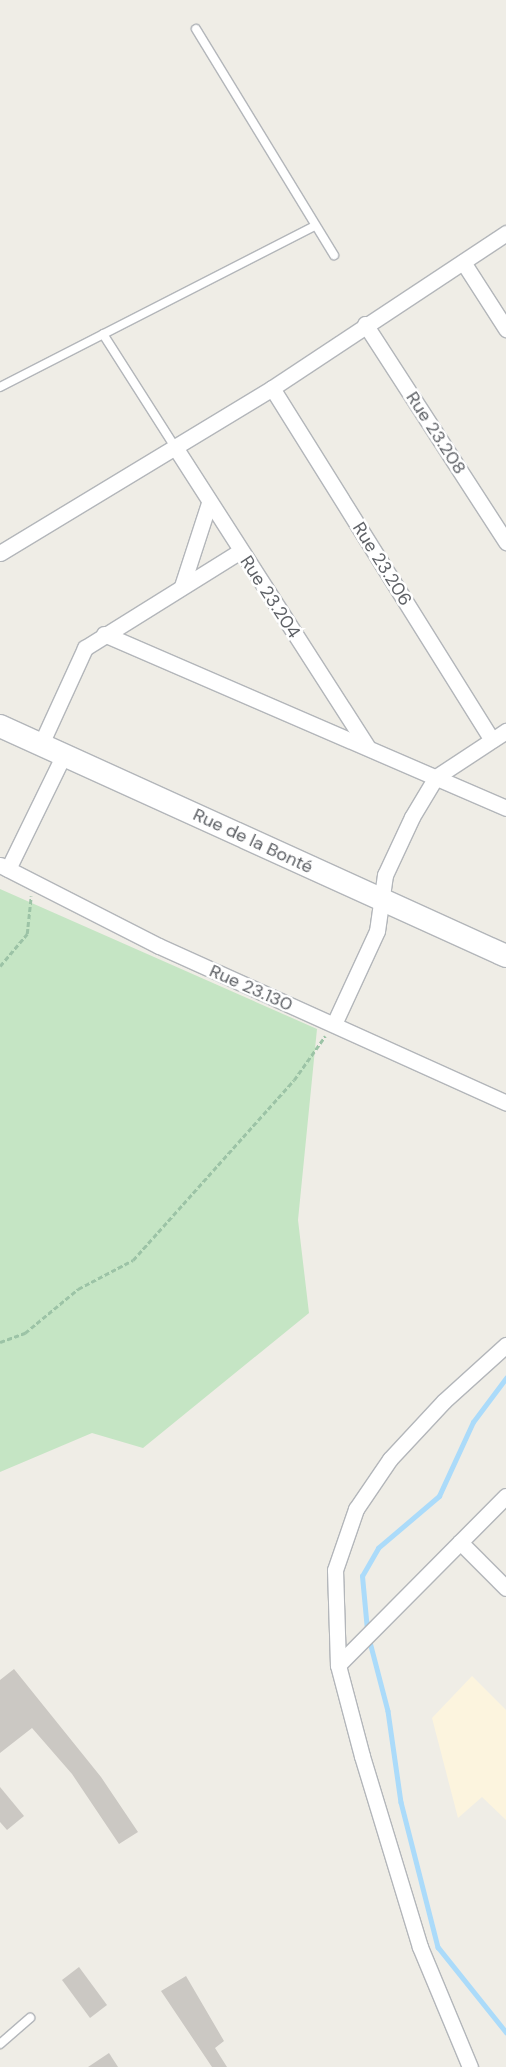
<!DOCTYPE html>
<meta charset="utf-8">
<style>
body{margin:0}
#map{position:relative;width:506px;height:2067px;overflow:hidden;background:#efede6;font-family:"DM Sans",sans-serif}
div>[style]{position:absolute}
.commercial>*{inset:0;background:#fcf4de}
.green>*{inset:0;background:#c5e5c4}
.stream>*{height:4.5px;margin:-2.25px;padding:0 2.25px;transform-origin:2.25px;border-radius:2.25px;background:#abdbfa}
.building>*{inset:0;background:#cbc8c3}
.path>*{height:2.5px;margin-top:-1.25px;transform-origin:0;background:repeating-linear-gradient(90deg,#9cc3a6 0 5px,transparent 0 7.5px)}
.roads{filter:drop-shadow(1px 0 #b3b6ba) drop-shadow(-1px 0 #b3b6ba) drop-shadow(0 1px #b3b6ba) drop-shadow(0 -1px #b3b6ba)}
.lane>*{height:8px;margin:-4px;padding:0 4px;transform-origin:4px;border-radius:4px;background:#fff}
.street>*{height:15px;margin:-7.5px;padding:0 7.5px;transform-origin:7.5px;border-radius:7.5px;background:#fff}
.secondary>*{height:22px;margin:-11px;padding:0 11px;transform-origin:11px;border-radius:11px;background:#fff}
span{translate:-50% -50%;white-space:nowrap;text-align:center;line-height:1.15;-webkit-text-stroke:5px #fff;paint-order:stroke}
.street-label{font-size:18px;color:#5e6166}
</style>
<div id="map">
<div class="commercial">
<div style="clip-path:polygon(472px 1676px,506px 1710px,506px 1820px,482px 1797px,458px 1818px,432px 1718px)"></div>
</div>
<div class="green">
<div style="clip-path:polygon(0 889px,317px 1029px,298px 1220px,309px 1313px,143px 1448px,92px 1433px,0 1472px)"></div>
</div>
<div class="stream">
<div style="left:367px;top:1630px;width:54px;rotate:-95.3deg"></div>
<div style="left:362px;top:1576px;width:32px;rotate:-60deg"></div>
<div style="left:378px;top:1548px;width:80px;rotate:-40.4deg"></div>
<div style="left:439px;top:1496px;width:81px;rotate:-65.3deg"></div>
<div style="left:473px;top:1422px;width:55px;rotate:-53.1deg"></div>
<div style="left:369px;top:1638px;width:75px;rotate:75.4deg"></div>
<div style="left:388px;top:1711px;width:92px;rotate:81.9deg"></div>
<div style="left:401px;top:1802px;width:150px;rotate:75.7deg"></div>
<div style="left:438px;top:1947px;width:109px;rotate:51.3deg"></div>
</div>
<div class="building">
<div style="clip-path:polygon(14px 1669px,101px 1777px,138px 1832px,119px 1844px,72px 1774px,32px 1728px,0 1753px,0 1680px)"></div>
<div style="clip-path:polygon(0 1787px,24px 1816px,7px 1830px,0 1822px)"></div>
<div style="clip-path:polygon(79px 1967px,107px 2005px,90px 2018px,62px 1980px)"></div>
<div style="clip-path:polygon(186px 1976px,224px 2041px,215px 2048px,227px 2067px,212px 2067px,161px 1991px)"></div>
<div style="clip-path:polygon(109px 2053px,118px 2067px,88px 2067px)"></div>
</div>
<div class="path">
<div style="left:0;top:966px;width:42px;rotate:-49.8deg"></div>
<div style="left:27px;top:934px;width:38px;rotate:-84deg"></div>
<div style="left:0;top:1342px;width:27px;rotate:-20deg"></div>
<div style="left:25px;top:1333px;width:69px;rotate:-39.7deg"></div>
<div style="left:78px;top:1289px;width:62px;rotate:-27.8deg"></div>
<div style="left:133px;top:1260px;width:241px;rotate:-48.2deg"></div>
<div style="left:294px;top:1080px;width:54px;rotate:-54.8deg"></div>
</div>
<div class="roads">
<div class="lane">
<div style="left:196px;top:29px;width:265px;rotate:58.6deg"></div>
<div style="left:103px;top:334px;width:134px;rotate:57.5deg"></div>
<div style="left:0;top:387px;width:354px;rotate:-27.1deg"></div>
<div style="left:0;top:2044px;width:40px;rotate:-41deg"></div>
</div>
<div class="street">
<div style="left:463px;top:262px;width:80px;rotate:57.3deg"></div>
<div style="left:365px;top:324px;width:260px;rotate:57.1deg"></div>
<div style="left:272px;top:388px;width:415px;rotate:58deg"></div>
<div style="left:175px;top:447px;width:355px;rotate:57.3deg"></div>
<div style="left:0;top:553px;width:318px;rotate:-31.2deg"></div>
<div style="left:272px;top:388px;width:281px;rotate:-33.5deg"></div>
<div style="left:182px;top:586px;width:87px;rotate:-72deg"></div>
<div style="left:104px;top:634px;width:438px;rotate:23.4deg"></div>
<div style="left:41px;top:744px;width:106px;rotate:-65.4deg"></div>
<div style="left:85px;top:648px;width:183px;rotate:-32deg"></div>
<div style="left:0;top:865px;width:178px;rotate:27deg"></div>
<div style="left:159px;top:946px;width:381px;rotate:24.3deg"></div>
<div style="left:8px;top:869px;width:128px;rotate:-64deg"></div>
<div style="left:334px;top:1024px;width:102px;rotate:-65.2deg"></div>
<div style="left:377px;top:931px;width:57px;rotate:-81.9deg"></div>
<div style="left:385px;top:875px;width:64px;rotate:-65deg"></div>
<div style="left:412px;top:817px;width:47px;rotate:-59deg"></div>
<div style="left:436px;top:777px;width:84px;rotate:-33.3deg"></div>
<div style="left:460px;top:1542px;width:65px;rotate:45deg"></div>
<div style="left:338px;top:1665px;width:238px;rotate:-45.2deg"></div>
<div style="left:470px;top:2067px;width:130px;rotate:-112.6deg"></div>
<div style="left:420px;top:1947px;width:200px;rotate:-106.9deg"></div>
<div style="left:362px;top:1756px;width:94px;rotate:-104.8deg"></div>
<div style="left:338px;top:1665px;width:95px;rotate:-91.8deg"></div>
<div style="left:335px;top:1570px;width:65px;rotate:-71deg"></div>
<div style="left:356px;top:1509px;width:60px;rotate:-55.8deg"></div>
<div style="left:390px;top:1459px;width:79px;rotate:-47deg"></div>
<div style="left:444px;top:1401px;width:84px;rotate:-42.1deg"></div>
</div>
<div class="secondary">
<div style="left:0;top:726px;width:556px;rotate:24.44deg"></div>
</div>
</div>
<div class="street-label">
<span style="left:436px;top:433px;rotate:57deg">Rue 23.208</span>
<span style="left:382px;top:564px;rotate:58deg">Rue 23.206</span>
<span style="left:270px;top:597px;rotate:57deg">Rue 23.204</span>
<span style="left:253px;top:841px;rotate:25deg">Rue de la Bonté</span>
<span style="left:251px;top:988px;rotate:24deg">Rue 23.130</span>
</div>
</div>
